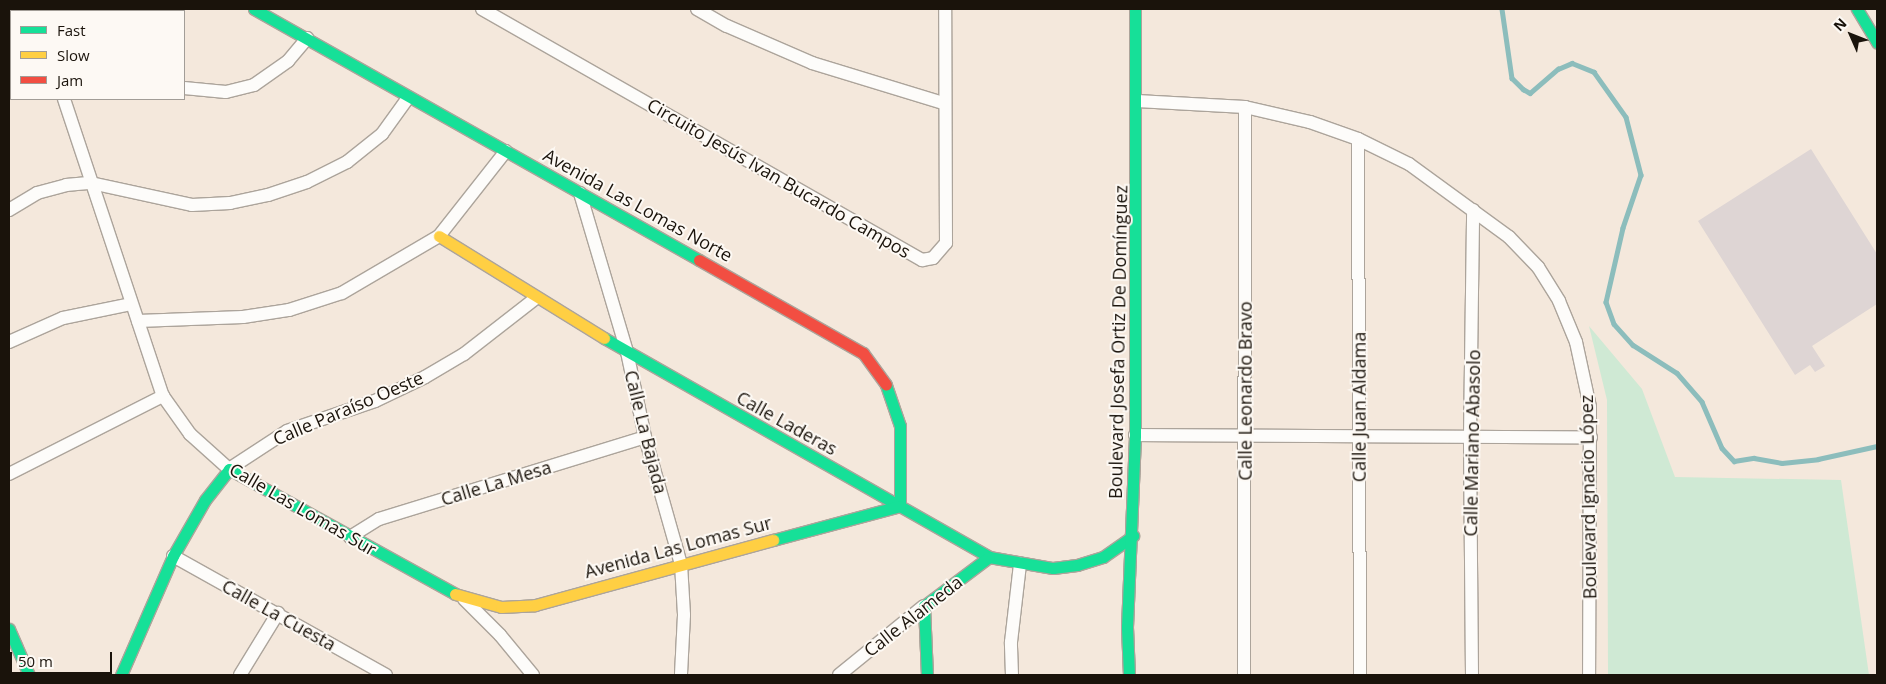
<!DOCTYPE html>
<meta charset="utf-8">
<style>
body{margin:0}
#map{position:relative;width:1886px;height:684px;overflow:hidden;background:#f4e8dc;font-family:"Open Sans",sans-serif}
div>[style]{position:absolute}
.green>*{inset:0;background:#cfe9d4}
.stream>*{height:4.5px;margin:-2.25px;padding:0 2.25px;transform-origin:2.25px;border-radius:2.25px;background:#8cbdbc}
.building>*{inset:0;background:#ded5d4}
.roads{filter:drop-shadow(1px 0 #aca49b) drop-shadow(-1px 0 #aca49b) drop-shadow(0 1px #aca49b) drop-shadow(0 -1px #aca49b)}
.street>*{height:12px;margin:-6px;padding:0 6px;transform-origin:6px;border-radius:6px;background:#fdfcfa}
.fast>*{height:11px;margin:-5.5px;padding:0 5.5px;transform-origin:5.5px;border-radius:5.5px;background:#16e098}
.slow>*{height:11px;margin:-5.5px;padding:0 5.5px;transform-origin:5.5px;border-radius:5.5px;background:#ffcf43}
.jam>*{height:11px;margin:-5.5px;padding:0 5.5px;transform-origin:5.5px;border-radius:5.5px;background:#f24e42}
span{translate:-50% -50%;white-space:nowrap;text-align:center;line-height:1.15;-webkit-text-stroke:4px #fdf9f4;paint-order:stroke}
.street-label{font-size:18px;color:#1a130b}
.frame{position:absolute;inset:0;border:10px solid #1a130b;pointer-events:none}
.legend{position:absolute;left:10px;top:10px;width:175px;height:90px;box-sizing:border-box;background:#fdf9f4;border:1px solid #a29d97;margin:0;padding:6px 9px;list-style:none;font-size:15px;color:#1a130b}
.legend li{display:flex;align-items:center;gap:10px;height:25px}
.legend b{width:25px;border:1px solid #a29d97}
.north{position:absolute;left:1826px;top:10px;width:50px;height:50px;-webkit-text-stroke:4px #fdf9f4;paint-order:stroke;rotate:314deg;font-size:14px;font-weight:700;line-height:20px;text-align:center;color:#1a130b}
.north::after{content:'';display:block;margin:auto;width:18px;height:22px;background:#1a130b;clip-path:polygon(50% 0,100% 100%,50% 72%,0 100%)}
.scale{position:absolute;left:10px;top:652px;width:102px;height:22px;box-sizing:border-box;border:2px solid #1a130b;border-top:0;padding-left:6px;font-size:15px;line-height:18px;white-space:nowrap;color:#1a130b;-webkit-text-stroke:4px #fdf9f4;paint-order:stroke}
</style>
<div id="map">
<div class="green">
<div style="clip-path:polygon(1589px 326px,1642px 389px,1675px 477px,1841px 480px,1869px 675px,1608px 675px,1607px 400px)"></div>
</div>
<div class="stream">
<div style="left:1502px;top:9px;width:70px;rotate:81.8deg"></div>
<div style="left:1512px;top:78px;width:16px;rotate:45deg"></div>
<div style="left:1523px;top:89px;width:8px;rotate:30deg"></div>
<div style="left:1530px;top:93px;width:37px;rotate:-41deg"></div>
<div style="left:1558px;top:69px;width:15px;rotate:-23deg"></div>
<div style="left:1572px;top:63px;width:24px;rotate:22deg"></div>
<div style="left:1594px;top:72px;width:55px;rotate:54.6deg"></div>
<div style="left:1626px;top:117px;width:60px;rotate:75.5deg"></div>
<div style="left:1641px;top:175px;width:56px;rotate:108.8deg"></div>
<div style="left:1623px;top:228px;width:76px;rotate:102.9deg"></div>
<div style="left:1606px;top:302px;width:23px;rotate:70deg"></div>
<div style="left:1614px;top:324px;width:28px;rotate:48deg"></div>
<div style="left:1633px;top:345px;width:52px;rotate:32.5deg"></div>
<div style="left:1677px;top:373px;width:38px;rotate:49deg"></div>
<div style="left:1702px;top:402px;width:50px;rotate:66.5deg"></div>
<div style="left:1722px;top:448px;width:18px;rotate:47deg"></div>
<div style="left:1734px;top:461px;width:20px;rotate:-9deg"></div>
<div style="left:1754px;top:458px;width:28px;rotate:10deg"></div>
<div style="left:1782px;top:463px;width:36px;rotate:-6deg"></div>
<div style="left:1818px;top:459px;width:60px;rotate:-12.4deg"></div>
</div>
<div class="building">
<div style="clip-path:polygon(1811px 149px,1877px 254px,1877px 304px,1812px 346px,1825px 366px,1815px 372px,1810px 365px,1795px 375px,1698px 221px)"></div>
</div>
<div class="roads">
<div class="street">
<div style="left:36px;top:9px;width:2px;rotate:63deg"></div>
<div style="left:482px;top:9px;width:507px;rotate:29.7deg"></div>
<div style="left:922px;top:260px;width:11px;rotate:-10deg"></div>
<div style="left:933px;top:258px;width:20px;rotate:-49deg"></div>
<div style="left:946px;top:243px;width:234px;rotate:-90.2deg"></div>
<div style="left:697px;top:9px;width:34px;rotate:30deg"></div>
<div style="left:727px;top:26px;width:93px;rotate:23.5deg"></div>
<div style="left:812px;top:63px;width:137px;rotate:17deg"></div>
<div style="left:98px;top:11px;width:3px;rotate:-45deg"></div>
<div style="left:9px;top:82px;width:2px;rotate:-27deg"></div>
<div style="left:184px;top:88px;width:42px;rotate:5.4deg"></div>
<div style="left:226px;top:92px;width:29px;rotate:-14deg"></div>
<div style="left:254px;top:85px;width:42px;rotate:-35.2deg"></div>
<div style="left:288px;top:61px;width:30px;rotate:-50deg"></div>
<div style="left:64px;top:99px;width:313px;rotate:71.6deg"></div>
<div style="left:163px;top:396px;width:47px;rotate:54.6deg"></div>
<div style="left:190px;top:434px;width:52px;rotate:41.9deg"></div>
<div style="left:229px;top:469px;width:69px;rotate:-33.2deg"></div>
<div style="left:287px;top:431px;width:93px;rotate:-18.8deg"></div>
<div style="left:375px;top:401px;width:55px;rotate:-25.6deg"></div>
<div style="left:425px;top:377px;width:45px;rotate:-30.5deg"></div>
<div style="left:464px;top:354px;width:91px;rotate:-37.9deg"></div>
<div style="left:1137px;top:101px;width:108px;rotate:3.2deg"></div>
<div style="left:1245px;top:107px;width:67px;rotate:13deg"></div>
<div style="left:1310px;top:122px;width:51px;rotate:19.5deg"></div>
<div style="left:1358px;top:139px;width:57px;rotate:26.1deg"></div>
<div style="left:1409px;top:164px;width:124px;rotate:36.1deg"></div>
<div style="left:1509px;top:237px;width:42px;rotate:46deg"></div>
<div style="left:1538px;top:267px;width:40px;rotate:58deg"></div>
<div style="left:1559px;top:301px;width:44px;rotate:67.5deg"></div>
<div style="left:1576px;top:342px;width:66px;rotate:77.8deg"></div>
<div style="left:1590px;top:407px;width:268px;rotate:90.2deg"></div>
<div style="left:1358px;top:139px;width:536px;rotate:89.79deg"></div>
<div style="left:580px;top:193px;width:166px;rotate:73.5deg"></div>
<div style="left:627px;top:352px;width:87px;rotate:78deg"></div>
<div style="left:645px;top:437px;width:132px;rotate:74.2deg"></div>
<div style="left:681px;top:564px;width:51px;rotate:86.6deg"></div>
<div style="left:684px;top:615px;width:60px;rotate:92.9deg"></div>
<div style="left:9px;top:210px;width:33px;rotate:-31deg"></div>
<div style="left:37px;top:193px;width:30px;rotate:-15deg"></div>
<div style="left:66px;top:185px;width:25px;rotate:-5deg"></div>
<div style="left:91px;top:183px;width:103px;rotate:12.3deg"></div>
<div style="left:192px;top:205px;width:38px;rotate:-3deg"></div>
<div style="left:230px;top:203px;width:39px;rotate:-12deg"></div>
<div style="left:268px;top:195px;width:41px;rotate:-18.4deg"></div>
<div style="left:307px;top:182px;width:45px;rotate:-26.6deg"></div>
<div style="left:347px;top:162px;width:45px;rotate:-38.7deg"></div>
<div style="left:382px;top:134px;width:44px;rotate:-54.2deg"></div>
<div style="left:138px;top:321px;width:105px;rotate:-2.2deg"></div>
<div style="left:243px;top:317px;width:47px;rotate:-8.7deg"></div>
<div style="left:289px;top:310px;width:56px;rotate:-17.8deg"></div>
<div style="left:342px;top:293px;width:113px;rotate:-30.4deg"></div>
<div style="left:439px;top:236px;width:108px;rotate:-51.8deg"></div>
<div style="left:9px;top:342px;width:59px;rotate:-24deg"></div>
<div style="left:63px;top:318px;width:69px;rotate:-11.6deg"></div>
<div style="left:1135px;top:435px;width:456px;rotate:0.3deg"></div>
<div style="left:9px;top:474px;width:173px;rotate:-26.9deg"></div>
<div style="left:350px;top:537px;width:34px;rotate:-32deg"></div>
<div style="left:379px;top:519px;width:278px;rotate:-17.1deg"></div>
<div style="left:173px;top:556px;width:244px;rotate:29.2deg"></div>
<div style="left:464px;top:599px;width:51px;rotate:45deg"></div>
<div style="left:500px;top:635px;width:52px;rotate:50.5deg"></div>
<div style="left:240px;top:675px;width:73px;rotate:-58.5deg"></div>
<div style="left:839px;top:675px;width:109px;rotate:-39.1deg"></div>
<div style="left:1012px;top:675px;width:33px;rotate:-92deg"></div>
<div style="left:1011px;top:642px;width:79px;rotate:-83.4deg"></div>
<div style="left:1244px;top:675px;width:568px;rotate:-89.9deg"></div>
<div style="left:1472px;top:675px;width:240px;rotate:-90.5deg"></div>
<div style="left:1470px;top:435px;width:225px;rotate:-89.2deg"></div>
</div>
<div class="fast">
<div style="left:254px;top:9px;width:511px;rotate:29.42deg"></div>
<div style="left:1857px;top:9px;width:39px;rotate:59deg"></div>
<div style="left:604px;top:338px;width:443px;rotate:29.6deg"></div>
<div style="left:989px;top:557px;width:65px;rotate:9.8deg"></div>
<div style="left:1053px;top:568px;width:24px;rotate:-7deg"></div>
<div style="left:1077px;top:565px;width:27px;rotate:-17deg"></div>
<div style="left:1103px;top:557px;width:37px;rotate:-35deg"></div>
<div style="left:886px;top:385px;width:43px;rotate:71.1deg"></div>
<div style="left:900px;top:426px;width:80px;rotate:90deg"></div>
<div style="left:773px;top:540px;width:131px;rotate:-15deg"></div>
<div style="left:9px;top:629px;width:50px;rotate:66.5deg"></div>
<div style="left:121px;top:675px;width:130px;rotate:-66.4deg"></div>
<div style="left:173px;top:556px;width:64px;rotate:-60.3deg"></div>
<div style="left:205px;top:500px;width:39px;rotate:-52deg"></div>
<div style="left:229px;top:469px;width:258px;rotate:28.9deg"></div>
<div style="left:927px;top:675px;width:69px;rotate:-92.5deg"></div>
<div style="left:924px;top:606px;width:81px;rotate:-37deg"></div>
<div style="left:1129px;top:675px;width:48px;rotate:-92.4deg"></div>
<div style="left:1127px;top:627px;width:192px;rotate:-87.6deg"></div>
<div style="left:1135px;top:435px;width:426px;rotate:-90deg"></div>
</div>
<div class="slow">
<div style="left:439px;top:236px;width:194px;rotate:31.7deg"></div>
<div style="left:455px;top:594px;width:48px;rotate:15.8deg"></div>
<div style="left:501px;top:607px;width:34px;rotate:-3deg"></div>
<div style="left:535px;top:605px;width:247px;rotate:-15.3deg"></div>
</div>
<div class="jam">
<div style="left:699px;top:260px;width:189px;rotate:29.6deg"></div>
<div style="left:863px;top:353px;width:39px;rotate:54deg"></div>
</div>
</div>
<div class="street-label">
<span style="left:779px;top:178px;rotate:30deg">Circuito Jesús Ivan Bucardo Campos</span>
<span style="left:638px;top:205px;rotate:29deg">Avenida Las Lomas Norte</span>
<span style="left:1118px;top:342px;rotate:-89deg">Boulevard Josefa Ortiz De Domínguez</span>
<span style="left:1245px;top:391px;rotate:-90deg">Calle Leonardo Bravo</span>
<span style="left:1359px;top:407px;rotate:-90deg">Calle Juan Aldama</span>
<span style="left:348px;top:408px;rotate:-23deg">Calle Paraíso Oeste</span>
<span style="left:787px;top:423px;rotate:29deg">Calle Laderas</span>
<span style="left:646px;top:432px;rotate:76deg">Calle La Bajada</span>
<span style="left:1472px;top:443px;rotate:-89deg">Calle Mariano Abasolo</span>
<span style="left:496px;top:483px;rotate:-17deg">Calle La Mesa</span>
<span style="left:1588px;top:497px;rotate:-91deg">Boulevard Ignacio López</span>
<span style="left:303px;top:509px;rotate:30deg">Calle Las Lomas Sur</span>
<span style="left:678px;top:547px;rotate:-15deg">Avenida Las Lomas Sur</span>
<span style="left:279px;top:615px;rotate:29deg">Calle La Cuesta</span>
<span style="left:913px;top:616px;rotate:-38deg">Calle Alameda</span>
</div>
<div class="frame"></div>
<ul class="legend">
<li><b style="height:6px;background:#16e098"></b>Fast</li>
<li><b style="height:6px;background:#ffcf43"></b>Slow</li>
<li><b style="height:6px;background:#f24e42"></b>Jam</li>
</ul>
<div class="north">N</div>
<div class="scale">50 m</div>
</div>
